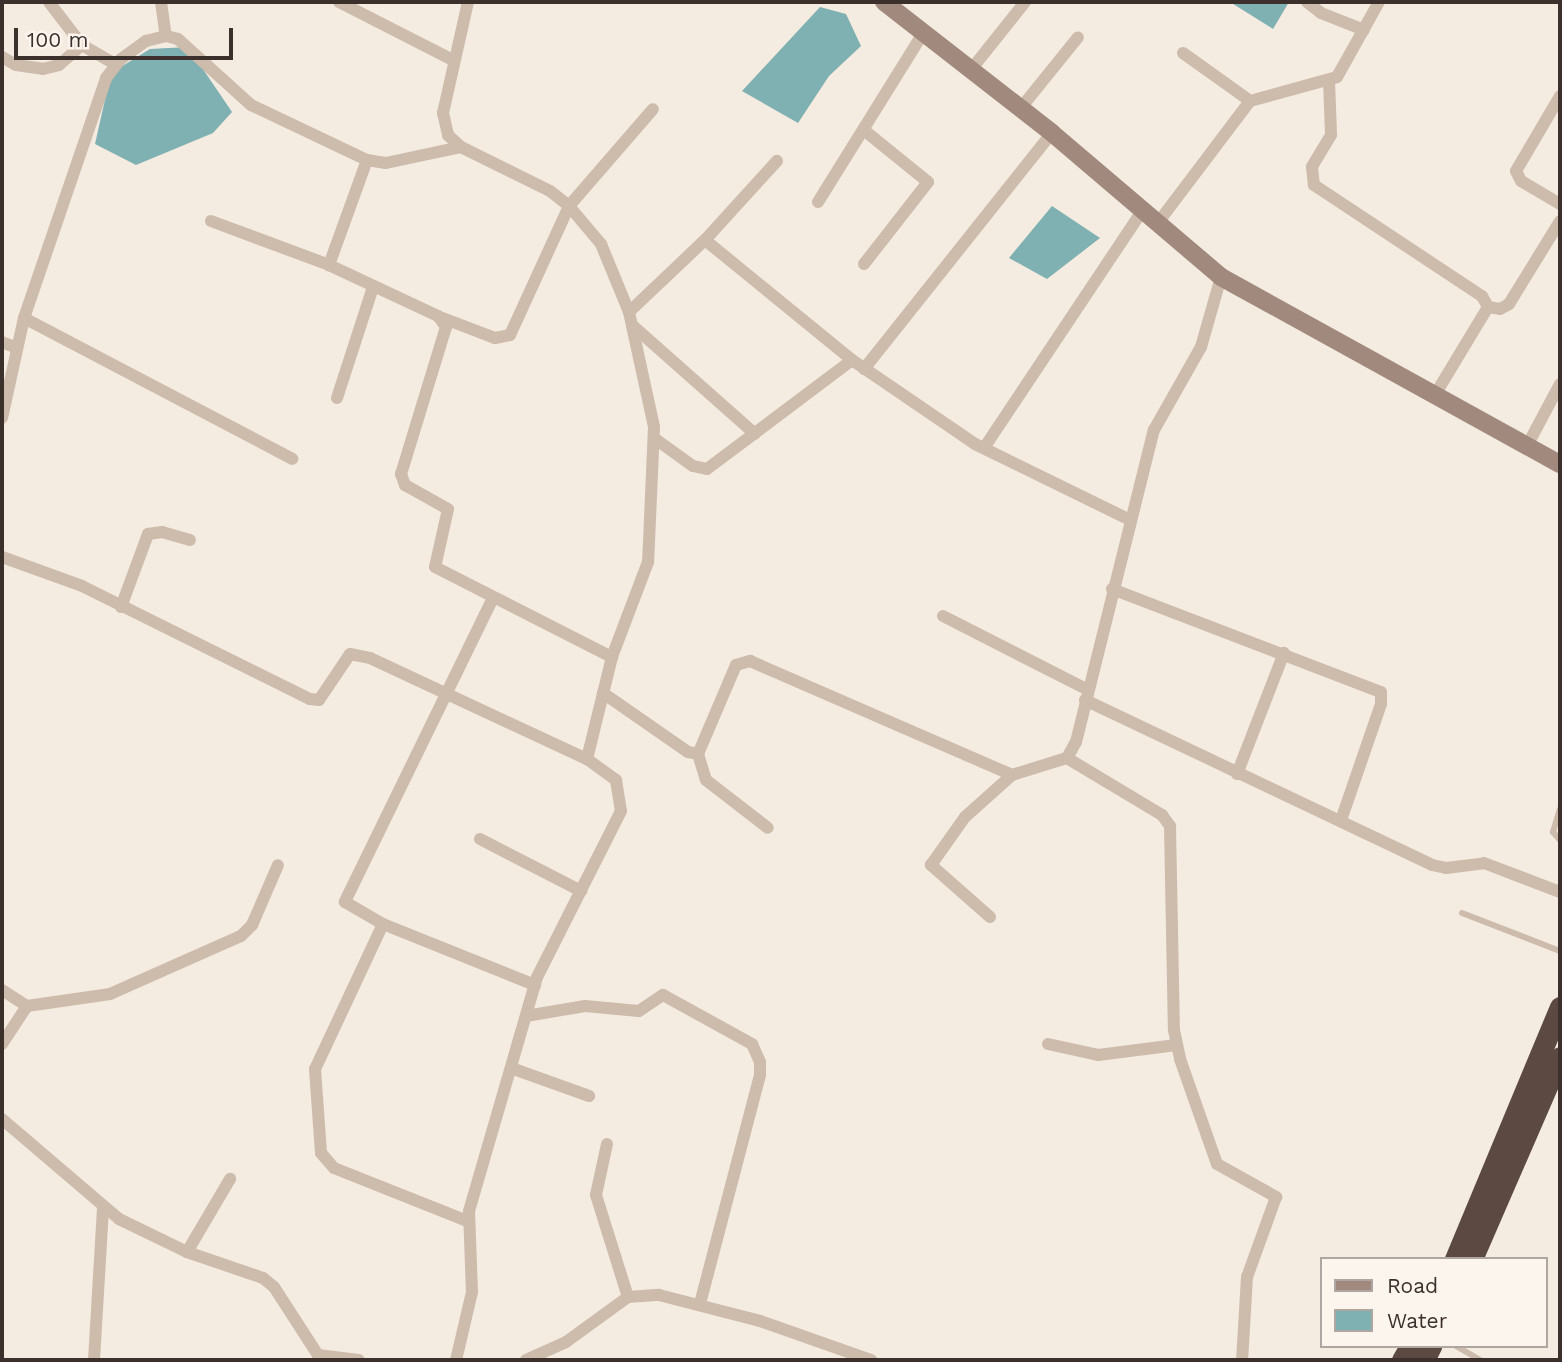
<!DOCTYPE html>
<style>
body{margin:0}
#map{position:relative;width:1562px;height:1362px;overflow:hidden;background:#f4ebe1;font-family:"Work Sans",sans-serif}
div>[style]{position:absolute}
.water>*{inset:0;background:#7fb0b2}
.lane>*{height:6px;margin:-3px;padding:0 3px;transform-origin:3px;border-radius:3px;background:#cdbbac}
.street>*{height:12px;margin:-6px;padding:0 6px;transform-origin:6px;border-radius:6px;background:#cdbbac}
.secondary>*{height:18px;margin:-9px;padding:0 9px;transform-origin:9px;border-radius:9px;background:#a18a7d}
.highway>*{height:21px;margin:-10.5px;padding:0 10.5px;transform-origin:10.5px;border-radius:10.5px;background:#5c4a42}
span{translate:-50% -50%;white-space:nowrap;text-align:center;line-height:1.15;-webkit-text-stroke:5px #fbf5ee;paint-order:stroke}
.frame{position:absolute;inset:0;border:4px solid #3b302b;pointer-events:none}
.legend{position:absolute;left:1320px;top:1257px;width:228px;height:91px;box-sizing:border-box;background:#fbf5ee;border:2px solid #aea6a0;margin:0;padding:9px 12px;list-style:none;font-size:21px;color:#3b302b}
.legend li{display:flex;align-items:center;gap:14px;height:35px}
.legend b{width:35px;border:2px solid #aea6a0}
.scale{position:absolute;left:14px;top:28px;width:219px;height:32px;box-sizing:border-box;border:4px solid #3b302b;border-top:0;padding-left:9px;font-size:21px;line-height:24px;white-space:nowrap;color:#3b302b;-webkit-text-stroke:5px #fbf5ee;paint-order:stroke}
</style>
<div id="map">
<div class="water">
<div style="clip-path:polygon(1230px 2px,1289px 2px,1273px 29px)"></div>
<div style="clip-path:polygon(820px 7px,846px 14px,861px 46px,829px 76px,798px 123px,742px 91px)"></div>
<div style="clip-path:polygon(188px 47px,232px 112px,213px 133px,136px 165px,95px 144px,111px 73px,150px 49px)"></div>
<div style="clip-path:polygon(1052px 206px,1100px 238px,1047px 279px,1009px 258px)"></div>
</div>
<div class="lane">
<div style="left:1560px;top:809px;width:24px;rotate:107deg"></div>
<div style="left:1553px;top:832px;width:11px;rotate:49deg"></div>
<div style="left:1462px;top:913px;width:105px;rotate:21.2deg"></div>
<div style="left:1456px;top:1346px;width:28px;rotate:30deg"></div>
</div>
<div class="street">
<div style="left:49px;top:2px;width:54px;rotate:52.5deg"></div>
<div style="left:82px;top:45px;width:39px;rotate:30deg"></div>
<div style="left:161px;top:2px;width:34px;rotate:82deg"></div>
<div style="left:339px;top:2px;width:128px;rotate:27deg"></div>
<div style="left:468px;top:2px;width:114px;rotate:102.7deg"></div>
<div style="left:443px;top:113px;width:23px;rotate:77deg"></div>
<div style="left:448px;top:135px;width:18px;rotate:43deg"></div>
<div style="left:461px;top:147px;width:99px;rotate:26.3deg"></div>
<div style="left:550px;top:191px;width:24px;rotate:38deg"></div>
<div style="left:569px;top:206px;width:50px;rotate:49.9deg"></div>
<div style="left:601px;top:244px;width:74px;rotate:67.6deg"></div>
<div style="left:629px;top:312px;width:118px;rotate:77.7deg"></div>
<div style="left:654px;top:427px;width:135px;rotate:92.5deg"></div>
<div style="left:648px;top:562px;width:102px;rotate:110.8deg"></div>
<div style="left:612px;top:657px;width:105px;rotate:103.8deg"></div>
<div style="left:1307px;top:2px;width:18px;rotate:38deg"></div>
<div style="left:1321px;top:13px;width:46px;rotate:21.6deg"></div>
<div style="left:1183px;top:53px;width:82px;rotate:35.6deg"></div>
<div style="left:2px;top:57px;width:16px;rotate:30deg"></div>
<div style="left:16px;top:65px;width:27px;rotate:8deg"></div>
<div style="left:43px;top:69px;width:16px;rotate:-14deg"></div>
<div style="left:59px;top:65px;width:30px;rotate:-41deg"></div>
<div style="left:970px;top:71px;width:88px;rotate:-51.4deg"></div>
<div style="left:1329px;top:80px;width:55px;rotate:87.9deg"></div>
<div style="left:1331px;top:135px;width:37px;rotate:121deg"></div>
<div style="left:1312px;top:167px;width:18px;rotate:84deg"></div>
<div style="left:1314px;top:185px;width:201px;rotate:33.5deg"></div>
<div style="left:1482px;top:296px;width:13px;rotate:61deg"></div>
<div style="left:1488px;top:307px;width:103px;rotate:121.1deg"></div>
<div style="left:1560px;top:96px;width:87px;rotate:120.4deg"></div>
<div style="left:1516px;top:171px;width:11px;rotate:63deg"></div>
<div style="left:1521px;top:181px;width:45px;rotate:30.5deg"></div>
<div style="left:1020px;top:109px;width:92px;rotate:-51.1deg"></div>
<div style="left:367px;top:160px;width:112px;rotate:109.9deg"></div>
<div style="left:329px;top:265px;width:120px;rotate:25.1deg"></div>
<div style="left:438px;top:316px;width:14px;rotate:54deg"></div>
<div style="left:446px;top:327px;width:154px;rotate:107deg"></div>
<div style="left:401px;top:474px;width:12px;rotate:70deg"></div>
<div style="left:405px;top:485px;width:49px;rotate:29.2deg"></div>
<div style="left:448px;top:509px;width:59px;rotate:102.6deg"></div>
<div style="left:435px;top:567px;width:199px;rotate:27deg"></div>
<div style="left:818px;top:202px;width:197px;rotate:-58.1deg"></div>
<div style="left:211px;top:221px;width:126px;rotate:20.4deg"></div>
<div style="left:1157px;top:224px;width:154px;rotate:-52.9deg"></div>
<div style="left:1250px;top:101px;width:90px;rotate:-15.4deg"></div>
<div style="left:1337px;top:77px;width:86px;rotate:-60.8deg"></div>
<div style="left:705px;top:240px;width:190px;rotate:39.2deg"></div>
<div style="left:852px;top:360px;width:149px;rotate:34.3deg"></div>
<div style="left:975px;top:444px;width:173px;rotate:26.1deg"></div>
<div style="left:864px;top:264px;width:104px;rotate:-52deg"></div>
<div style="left:928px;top:182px;width:81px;rotate:-141deg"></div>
<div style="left:1488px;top:307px;width:12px;rotate:9deg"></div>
<div style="left:1500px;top:309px;width:10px;rotate:-29deg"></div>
<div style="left:1509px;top:304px;width:97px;rotate:-58.4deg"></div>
<div style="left:629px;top:312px;width:105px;rotate:-43.5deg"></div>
<div style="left:705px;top:240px;width:107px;rotate:-47.7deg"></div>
<div style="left:440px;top:317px;width:59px;rotate:20.9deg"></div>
<div style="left:495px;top:338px;width:15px;rotate:-11deg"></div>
<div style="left:510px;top:335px;width:142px;rotate:-65.4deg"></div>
<div style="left:569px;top:206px;width:128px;rotate:-49.1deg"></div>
<div style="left:24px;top:318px;width:303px;rotate:27.7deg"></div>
<div style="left:632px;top:325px;width:164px;rotate:41.5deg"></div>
<div style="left:2px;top:342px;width:16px;rotate:22deg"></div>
<div style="left:864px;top:369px;width:302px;rotate:-51.5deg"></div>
<div style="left:337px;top:398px;width:117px;rotate:-72deg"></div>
<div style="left:2px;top:418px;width:102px;rotate:-77.6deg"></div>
<div style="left:24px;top:318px;width:254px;rotate:-71.1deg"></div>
<div style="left:106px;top:78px;width:24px;rotate:-52deg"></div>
<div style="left:121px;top:59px;width:31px;rotate:-36deg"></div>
<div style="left:146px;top:41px;width:21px;rotate:-14deg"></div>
<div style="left:166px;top:36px;width:12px;rotate:14deg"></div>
<div style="left:178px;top:39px;width:98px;rotate:42.1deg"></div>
<div style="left:251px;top:105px;width:128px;rotate:25.4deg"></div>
<div style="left:367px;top:160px;width:19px;rotate:9deg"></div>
<div style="left:386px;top:163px;width:77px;rotate:-12deg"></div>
<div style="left:654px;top:438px;width:48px;rotate:35.7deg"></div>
<div style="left:693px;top:466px;width:14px;rotate:12deg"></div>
<div style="left:707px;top:469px;width:181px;rotate:-36.9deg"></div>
<div style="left:1527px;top:446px;width:70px;rotate:-62deg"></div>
<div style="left:984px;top:448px;width:286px;rotate:-56.3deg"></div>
<div style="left:2px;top:557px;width:85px;rotate:19.9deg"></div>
<div style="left:82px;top:586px;width:254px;rotate:26.4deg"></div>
<div style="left:310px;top:699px;width:9px;rotate:6deg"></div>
<div style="left:319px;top:700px;width:55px;rotate:-56deg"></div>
<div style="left:350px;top:654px;width:20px;rotate:11deg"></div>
<div style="left:370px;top:658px;width:239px;rotate:25deg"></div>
<div style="left:587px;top:759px;width:36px;rotate:36deg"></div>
<div style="left:616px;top:780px;width:31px;rotate:81deg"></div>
<div style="left:621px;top:811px;width:186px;rotate:116.8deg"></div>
<div style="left:537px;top:977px;width:244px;rotate:106.2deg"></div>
<div style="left:469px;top:1211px;width:81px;rotate:87.9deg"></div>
<div style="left:472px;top:1292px;width:70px;rotate:103.2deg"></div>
<div style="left:1112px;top:589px;width:288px;rotate:21deg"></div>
<div style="left:1381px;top:692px;width:12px;rotate:90deg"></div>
<div style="left:1381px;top:704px;width:123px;rotate:109deg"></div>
<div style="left:492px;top:600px;width:336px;rotate:116deg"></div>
<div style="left:345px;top:902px;width:44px;rotate:30.1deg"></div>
<div style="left:383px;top:924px;width:164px;rotate:21.9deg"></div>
<div style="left:121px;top:607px;width:78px;rotate:-69.7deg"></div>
<div style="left:148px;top:534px;width:14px;rotate:-8deg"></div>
<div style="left:162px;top:532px;width:29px;rotate:16deg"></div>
<div style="left:943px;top:616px;width:163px;rotate:27deg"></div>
<div style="left:603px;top:693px;width:103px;rotate:34.8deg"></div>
<div style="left:688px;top:752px;width:10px;rotate:11deg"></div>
<div style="left:698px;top:754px;width:97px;rotate:-66.9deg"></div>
<div style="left:736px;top:665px;width:15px;rotate:-16deg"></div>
<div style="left:750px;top:661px;width:286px;rotate:23.5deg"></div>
<div style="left:1085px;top:700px;width:384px;rotate:25.4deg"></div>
<div style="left:1432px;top:865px;width:14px;rotate:12deg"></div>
<div style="left:1446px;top:868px;width:38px;rotate:-7deg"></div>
<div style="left:1484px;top:863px;width:81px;rotate:20.9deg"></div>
<div style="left:698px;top:754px;width:27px;rotate:73deg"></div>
<div style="left:706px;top:780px;width:78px;rotate:37.7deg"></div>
<div style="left:1067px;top:758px;width:111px;rotate:31deg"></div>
<div style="left:1162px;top:815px;width:14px;rotate:54deg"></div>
<div style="left:1170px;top:826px;width:204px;rotate:88.9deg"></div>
<div style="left:1174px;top:1030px;width:30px;rotate:78deg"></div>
<div style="left:1180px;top:1059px;width:111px;rotate:70.6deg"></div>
<div style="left:1217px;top:1164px;width:68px;rotate:29.2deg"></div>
<div style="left:1276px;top:1197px;width:85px;rotate:109.9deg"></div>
<div style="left:1247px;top:1277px;width:83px;rotate:93.4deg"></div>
<div style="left:1237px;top:774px;width:130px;rotate:-68.8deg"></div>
<div style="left:480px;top:839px;width:114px;rotate:27.2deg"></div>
<div style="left:990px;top:917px;width:79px;rotate:-138.6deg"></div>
<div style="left:931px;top:865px;width:59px;rotate:-54.7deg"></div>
<div style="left:965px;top:817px;width:63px;rotate:-41.8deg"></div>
<div style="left:1012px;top:775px;width:58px;rotate:-17.2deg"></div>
<div style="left:1067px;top:758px;width:18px;rotate:-61deg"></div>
<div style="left:1076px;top:742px;width:322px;rotate:-76deg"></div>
<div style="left:1154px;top:430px;width:95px;rotate:-60.5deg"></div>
<div style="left:1201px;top:347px;width:73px;rotate:-74.1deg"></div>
<div style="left:383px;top:924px;width:160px;rotate:115.1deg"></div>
<div style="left:315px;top:1069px;width:84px;rotate:85.9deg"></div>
<div style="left:321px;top:1153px;width:20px;rotate:49deg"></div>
<div style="left:334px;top:1168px;width:143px;rotate:21.7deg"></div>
<div style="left:2px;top:990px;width:30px;rotate:33deg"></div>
<div style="left:526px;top:1016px;width:60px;rotate:-9.6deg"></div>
<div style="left:585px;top:1006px;width:54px;rotate:5.3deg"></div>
<div style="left:639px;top:1011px;width:29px;rotate:-34deg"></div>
<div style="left:663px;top:995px;width:102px;rotate:28.8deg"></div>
<div style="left:752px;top:1044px;width:20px;rotate:66deg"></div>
<div style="left:760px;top:1062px;width:13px;rotate:90deg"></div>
<div style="left:760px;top:1075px;width:236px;rotate:104.7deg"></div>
<div style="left:2px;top:1044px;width:45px;rotate:-56.7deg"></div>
<div style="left:27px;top:1006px;width:84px;rotate:-8.2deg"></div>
<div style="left:110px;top:994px;width:143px;rotate:-23.9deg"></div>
<div style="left:241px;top:936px;width:16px;rotate:-45deg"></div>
<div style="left:252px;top:925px;width:65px;rotate:-66.6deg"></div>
<div style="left:1048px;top:1044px;width:51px;rotate:12.4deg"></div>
<div style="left:1098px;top:1055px;width:79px;rotate:-7.3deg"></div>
<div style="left:511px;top:1068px;width:83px;rotate:19.7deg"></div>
<div style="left:2px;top:1119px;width:154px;rotate:40.5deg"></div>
<div style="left:119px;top:1219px;width:76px;rotate:25.9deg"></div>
<div style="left:187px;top:1252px;width:80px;rotate:18.9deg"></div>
<div style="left:263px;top:1278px;width:14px;rotate:39deg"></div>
<div style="left:274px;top:1287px;width:81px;rotate:57.1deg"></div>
<div style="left:318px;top:1355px;width:41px;rotate:7deg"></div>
<div style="left:607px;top:1144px;width:52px;rotate:102.2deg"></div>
<div style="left:596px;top:1195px;width:107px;rotate:72.6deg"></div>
<div style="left:187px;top:1252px;width:85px;rotate:-59.5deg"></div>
<div style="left:94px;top:1360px;width:151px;rotate:-86.6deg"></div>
<div style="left:526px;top:1360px;width:44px;rotate:-24.2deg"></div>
<div style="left:566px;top:1342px;width:77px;rotate:-36deg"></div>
<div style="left:628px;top:1297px;width:31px;rotate:-4deg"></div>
<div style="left:659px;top:1295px;width:104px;rotate:14.4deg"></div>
<div style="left:760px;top:1321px;width:118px;rotate:19.4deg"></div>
</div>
<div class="secondary">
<div style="left:884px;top:2px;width:213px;rotate:37.9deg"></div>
<div style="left:1052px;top:133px;width:222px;rotate:40.4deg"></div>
<div style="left:1221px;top:277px;width:387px;rotate:28.9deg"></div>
</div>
<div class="highway">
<div style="left:1455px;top:1259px;width:273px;rotate:-67.4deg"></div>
<div style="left:1472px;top:1259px;width:220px;rotate:-66.5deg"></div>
<div style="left:1402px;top:1360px;width:16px;rotate:-60deg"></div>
<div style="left:1424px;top:1360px;width:16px;rotate:-63deg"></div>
</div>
<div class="frame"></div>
<ul class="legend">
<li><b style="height:9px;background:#a18a7d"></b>Road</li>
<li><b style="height:19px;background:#7fb0b2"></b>Water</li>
</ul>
<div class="scale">100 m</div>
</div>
